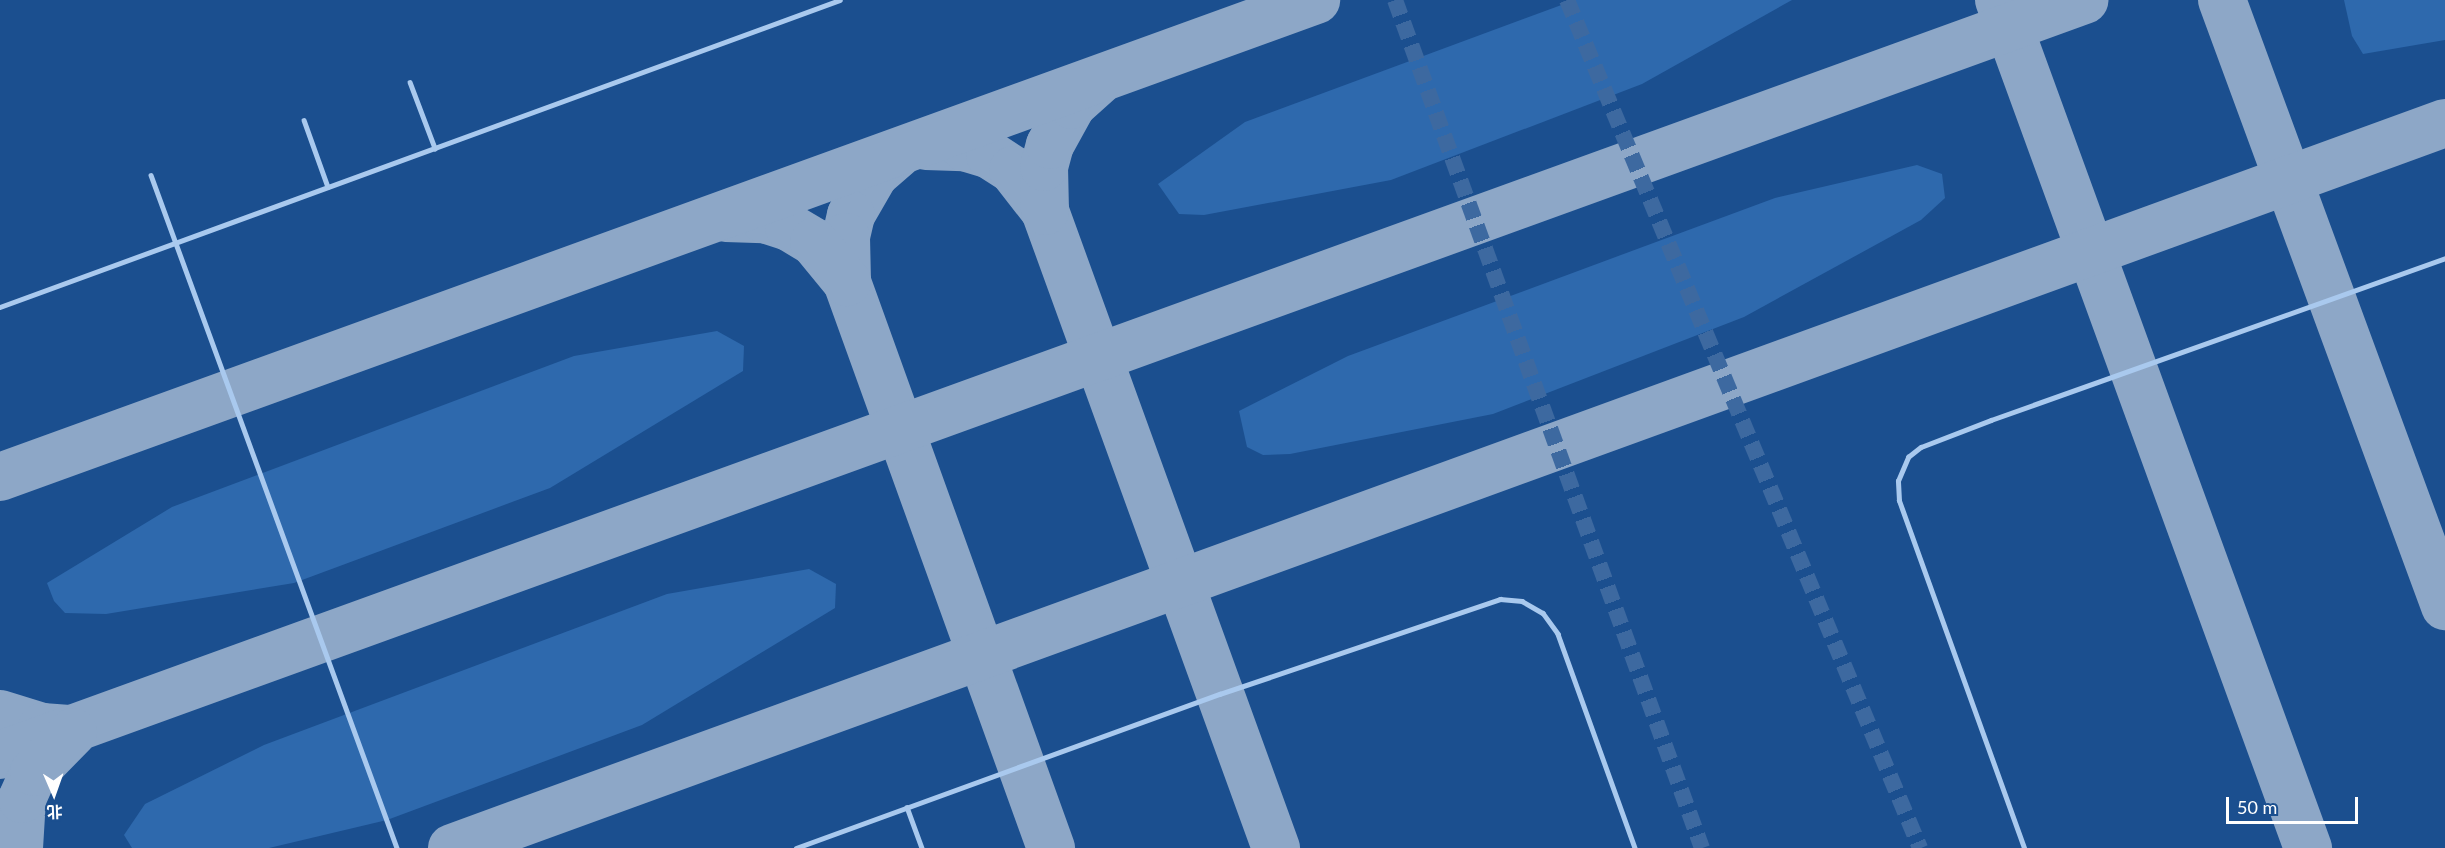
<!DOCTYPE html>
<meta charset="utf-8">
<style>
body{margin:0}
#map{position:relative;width:2445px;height:848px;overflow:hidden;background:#1b4f8f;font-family:Lato,"Noto Sans SC",sans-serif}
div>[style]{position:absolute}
.green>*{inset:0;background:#2e69ad}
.taxiway>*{height:48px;margin:-24px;padding:0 24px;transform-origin:24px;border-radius:24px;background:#8da7c7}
.trunk-tunnel>*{height:16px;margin-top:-8px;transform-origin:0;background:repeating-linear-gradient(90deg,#3d69a0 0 16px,transparent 0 24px)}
.service>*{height:4.5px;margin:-2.25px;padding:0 2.25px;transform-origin:2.25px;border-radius:2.25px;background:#a9c9ee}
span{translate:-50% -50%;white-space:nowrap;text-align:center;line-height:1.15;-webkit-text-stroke:5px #1b4f8f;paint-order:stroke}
.north{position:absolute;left:24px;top:764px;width:60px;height:60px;-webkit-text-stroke:4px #1b4f8f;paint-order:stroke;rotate:178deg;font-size:16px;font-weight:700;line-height:24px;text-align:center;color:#fff}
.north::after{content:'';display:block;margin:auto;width:21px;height:27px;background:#fff;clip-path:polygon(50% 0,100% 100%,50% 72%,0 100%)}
.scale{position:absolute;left:2226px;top:797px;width:132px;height:27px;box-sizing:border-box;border:3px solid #fff;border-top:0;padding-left:8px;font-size:18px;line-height:21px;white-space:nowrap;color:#fff;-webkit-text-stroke:4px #1b4f8f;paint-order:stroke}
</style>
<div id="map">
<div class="green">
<div style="clip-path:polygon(1575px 0,1792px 0,1642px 84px,1391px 180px,1204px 215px,1179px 214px,1158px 184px,1245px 122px)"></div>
<div style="clip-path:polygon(2344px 0,2445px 0,2445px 40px,2363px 54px,2352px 36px)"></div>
<div style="clip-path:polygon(1917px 165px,1942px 174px,1945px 198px,1921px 220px,1744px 317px,1493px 414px,1290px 454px,1263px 455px,1247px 447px,1239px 411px,1348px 356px,1775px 198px)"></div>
<div style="clip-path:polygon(717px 331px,744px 346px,743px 371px,550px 488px,294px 583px,106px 614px,65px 613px,54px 601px,47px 583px,172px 507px,574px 356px)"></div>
<div style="clip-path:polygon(809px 569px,836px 584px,835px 608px,642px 725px,387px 820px,269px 848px,132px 848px,124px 835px,145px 804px,264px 745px,667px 594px)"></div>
</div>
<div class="taxiway">
<div style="left:1999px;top:0;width:903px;rotate:69.98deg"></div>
<div style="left:2222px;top:0;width:646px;rotate:69.8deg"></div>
<div style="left:926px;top:146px;width:38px;rotate:2deg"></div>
<div style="left:964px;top:147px;width:27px;rotate:17deg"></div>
<div style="left:990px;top:155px;width:27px;rotate:33deg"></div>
<div style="left:1013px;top:170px;width:52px;rotate:52deg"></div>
<div style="left:1045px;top:211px;width:678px;rotate:70.07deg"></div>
<div style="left:898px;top:154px;width:32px;rotate:139deg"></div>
<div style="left:874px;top:175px;width:46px;rotate:119.9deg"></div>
<div style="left:851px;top:215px;width:23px;rotate:103deg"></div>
<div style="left:846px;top:237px;width:45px;rotate:88.7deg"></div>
<div style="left:847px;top:282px;width:602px;rotate:70.18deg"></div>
<div style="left:1045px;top:211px;width:44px;rotate:-91.3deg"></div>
<div style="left:1044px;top:167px;width:23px;rotate:-75deg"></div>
<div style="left:1050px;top:145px;width:46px;rotate:-61.2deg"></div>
<div style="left:1072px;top:105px;width:36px;rotate:-42deg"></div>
<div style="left:726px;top:218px;width:38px;rotate:2deg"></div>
<div style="left:764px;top:219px;width:26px;rotate:18deg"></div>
<div style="left:789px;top:227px;width:29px;rotate:31deg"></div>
<div style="left:814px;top:242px;width:52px;rotate:50.5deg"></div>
<div style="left:0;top:477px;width:1400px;rotate:-19.92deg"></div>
<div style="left:0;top:714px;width:44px;rotate:17.2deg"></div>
<div style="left:42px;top:727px;width:27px;rotate:4deg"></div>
<div style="left:0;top:755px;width:2217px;rotate:-19.91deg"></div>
<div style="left:19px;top:848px;width:49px;rotate:-86.5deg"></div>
<div style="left:22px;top:799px;width:30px;rotate:-66deg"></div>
<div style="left:34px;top:772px;width:56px;rotate:-45.7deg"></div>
<div style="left:452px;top:848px;width:2121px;rotate:-19.99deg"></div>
</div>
<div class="trunk-tunnel">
<div style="left:1395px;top:0;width:902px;rotate:70.1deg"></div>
<div style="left:1567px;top:0;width:919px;rotate:67.4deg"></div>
</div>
<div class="service">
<div style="left:410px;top:82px;width:71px;rotate:69.3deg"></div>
<div style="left:304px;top:120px;width:71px;rotate:70.3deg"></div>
<div style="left:151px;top:175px;width:717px;rotate:69.92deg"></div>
<div style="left:0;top:307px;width:894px;rotate:-20.08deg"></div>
<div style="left:907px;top:807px;width:44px;rotate:69.9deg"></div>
<div style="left:796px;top:848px;width:451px;rotate:-20deg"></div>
<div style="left:1220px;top:694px;width:296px;rotate:-18.7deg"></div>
<div style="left:1500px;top:599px;width:22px;rotate:5deg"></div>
<div style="left:1522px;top:601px;width:24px;rotate:30deg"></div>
<div style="left:1543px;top:613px;width:26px;rotate:54deg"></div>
<div style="left:1558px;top:634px;width:227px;rotate:70.2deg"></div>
<div style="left:2024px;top:848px;width:369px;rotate:-109.8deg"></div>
<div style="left:1899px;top:501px;width:20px;rotate:-93deg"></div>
<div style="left:1898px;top:481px;width:26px;rotate:-67deg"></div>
<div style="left:1908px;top:457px;width:16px;rotate:-38deg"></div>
<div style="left:1921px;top:447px;width:75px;rotate:-21.1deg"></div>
<div style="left:1991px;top:420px;width:482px;rotate:-19.6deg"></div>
</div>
<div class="north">北</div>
<div class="scale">50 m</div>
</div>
